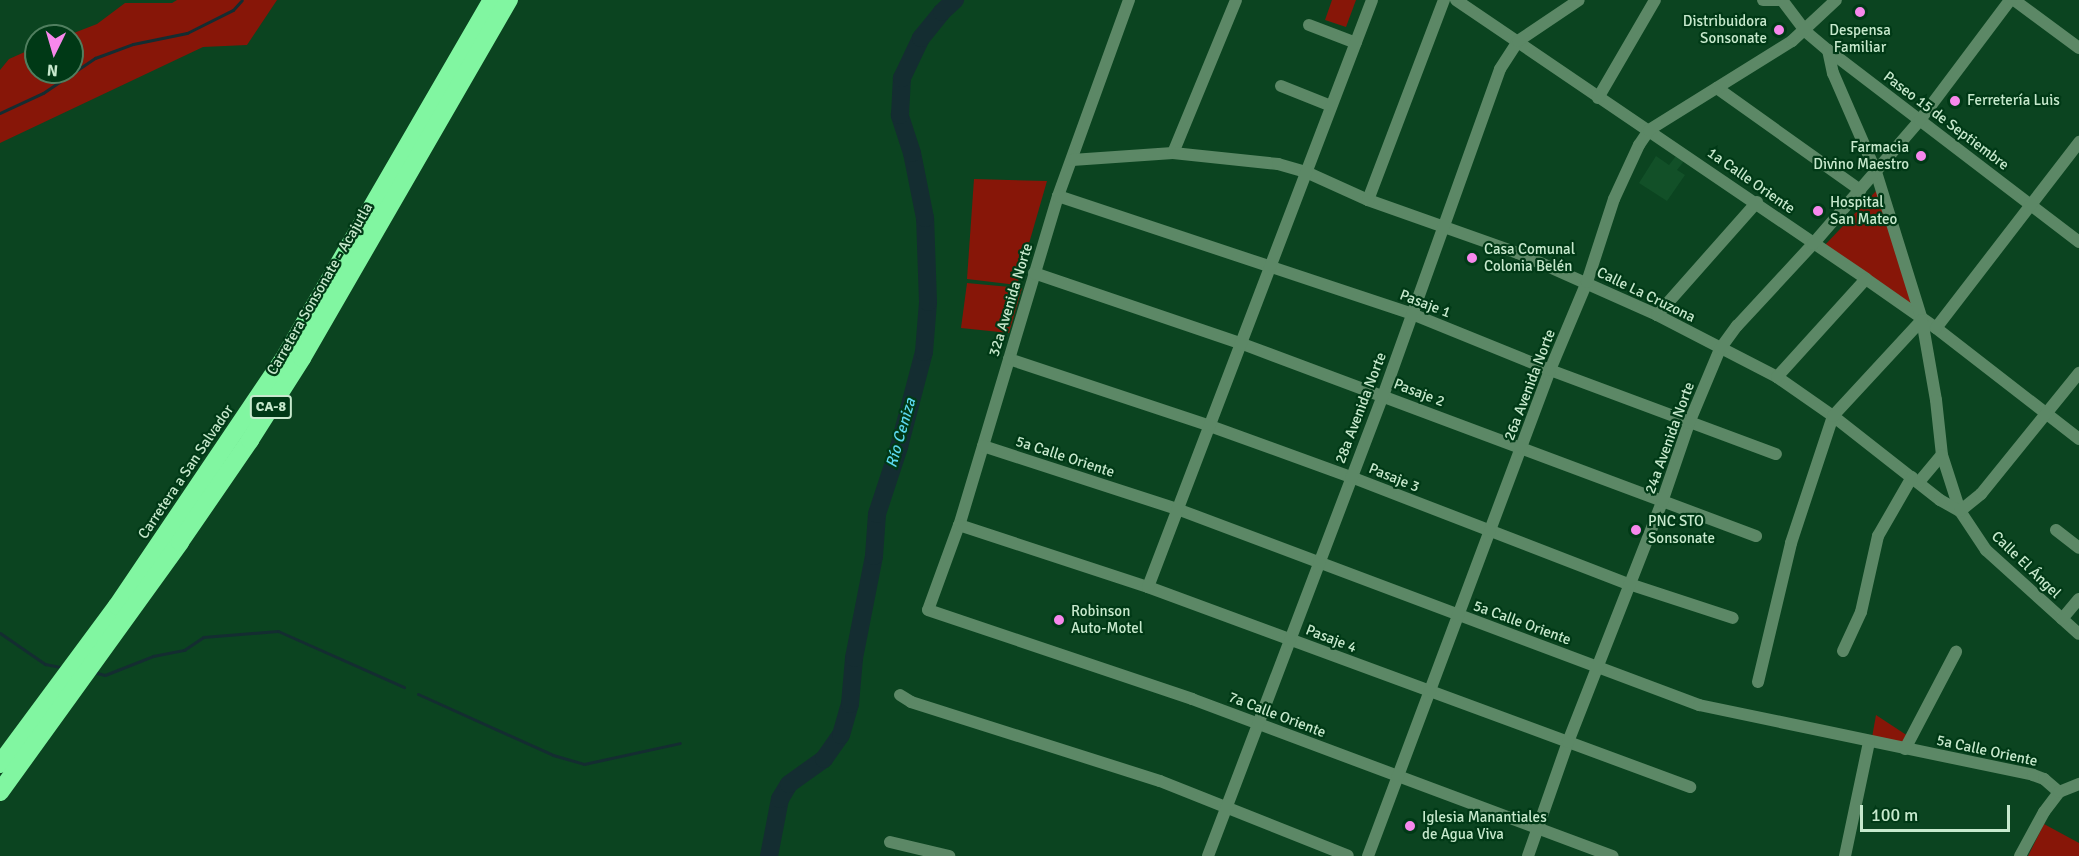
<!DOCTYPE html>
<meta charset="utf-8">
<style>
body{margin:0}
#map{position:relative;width:2079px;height:856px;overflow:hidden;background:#0b4420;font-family:Signika,sans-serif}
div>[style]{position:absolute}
.built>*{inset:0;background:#125028}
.green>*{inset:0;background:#871608}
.stream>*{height:3px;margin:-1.5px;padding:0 1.5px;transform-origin:1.5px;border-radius:1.5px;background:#142d31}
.river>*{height:18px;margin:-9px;padding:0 9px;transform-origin:9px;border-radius:9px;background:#142d31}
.minor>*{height:12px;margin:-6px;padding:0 6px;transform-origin:6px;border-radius:6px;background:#5c8866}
.highway>*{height:18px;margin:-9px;padding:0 9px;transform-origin:9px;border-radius:9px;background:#81f6a1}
.dots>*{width:16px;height:16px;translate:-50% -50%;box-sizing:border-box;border:3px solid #003916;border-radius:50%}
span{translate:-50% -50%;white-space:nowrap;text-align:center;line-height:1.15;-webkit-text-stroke:4.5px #003916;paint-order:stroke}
.shield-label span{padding:2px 4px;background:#003916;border:2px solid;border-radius:4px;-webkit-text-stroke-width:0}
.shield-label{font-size:14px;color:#c7e9cd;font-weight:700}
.poi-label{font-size:15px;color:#c7e9cd}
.right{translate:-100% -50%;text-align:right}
.left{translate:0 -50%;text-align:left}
.street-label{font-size:15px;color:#c7e9cd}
.water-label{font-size:16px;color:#5bd8ee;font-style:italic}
.north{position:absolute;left:24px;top:24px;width:60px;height:60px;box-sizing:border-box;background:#003916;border:2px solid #507f5f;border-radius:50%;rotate:185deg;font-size:16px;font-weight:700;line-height:24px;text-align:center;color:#c7e9cd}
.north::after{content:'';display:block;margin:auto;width:21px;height:27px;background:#f788ec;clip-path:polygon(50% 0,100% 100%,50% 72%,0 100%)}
.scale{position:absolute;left:1860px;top:805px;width:150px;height:27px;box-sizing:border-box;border:3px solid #c7e9cd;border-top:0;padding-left:8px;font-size:18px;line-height:21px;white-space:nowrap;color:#c7e9cd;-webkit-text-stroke:4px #003916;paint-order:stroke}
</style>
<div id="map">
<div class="built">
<div style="clip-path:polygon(1656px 156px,1669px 165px,1676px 156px,1684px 161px,1677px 170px,1685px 175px,1667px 201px,1639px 183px)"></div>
</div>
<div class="green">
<div style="clip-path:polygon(177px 0,277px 0,247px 45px,203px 47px,0 143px,0 70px,9px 59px,36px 47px,36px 72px,72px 72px,72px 36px,66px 36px,97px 24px,125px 3px,172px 3px)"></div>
<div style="clip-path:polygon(1332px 0,1356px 0,1346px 27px,1325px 20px)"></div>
<div style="clip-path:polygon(974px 179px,1047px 181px,1017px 285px,967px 279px)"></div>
<div style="clip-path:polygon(1878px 189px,1915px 309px,1824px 246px)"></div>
<div style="clip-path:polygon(967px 283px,1022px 288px,1009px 333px,961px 328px)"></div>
<div style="clip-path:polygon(1876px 715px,1911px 738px,1905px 749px,1871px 743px)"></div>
<div style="clip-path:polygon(2044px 824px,2079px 843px,2079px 856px,2028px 856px)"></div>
</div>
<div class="stream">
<div style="left:0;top:113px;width:47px;rotate:-24.9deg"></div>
<div style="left:43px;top:93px;width:63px;rotate:-33.9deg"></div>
<div style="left:95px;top:58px;width:40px;rotate:-20.2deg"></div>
<div style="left:133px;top:44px;width:55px;rotate:-11.5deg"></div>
<div style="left:187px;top:33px;width:51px;rotate:-26.6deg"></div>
<div style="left:233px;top:10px;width:13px;rotate:-48deg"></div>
<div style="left:0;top:633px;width:55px;rotate:34.6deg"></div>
<div style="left:45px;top:664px;width:15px;rotate:11deg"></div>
<div style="left:97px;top:673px;width:8px;rotate:14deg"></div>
<div style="left:105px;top:675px;width:52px;rotate:-21.6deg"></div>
<div style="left:153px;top:656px;width:32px;rotate:-11deg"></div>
<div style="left:184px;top:650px;width:23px;rotate:-34deg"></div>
<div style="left:203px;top:637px;width:75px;rotate:-4.6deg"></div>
<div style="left:278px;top:631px;width:138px;rotate:24deg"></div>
<div style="left:418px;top:694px;width:148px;rotate:24.3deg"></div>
<div style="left:553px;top:755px;width:32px;rotate:16deg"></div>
<div style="left:584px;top:764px;width:98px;rotate:-12.3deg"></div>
</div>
<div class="river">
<div style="left:769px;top:856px;width:58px;rotate:-79.1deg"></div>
<div style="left:780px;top:799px;width:17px;rotate:-59deg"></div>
<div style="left:789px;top:784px;width:43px;rotate:-35.5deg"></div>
<div style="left:824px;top:759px;width:29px;rotate:-55deg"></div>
<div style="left:841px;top:735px;width:32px;rotate:-74deg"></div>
<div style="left:850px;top:704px;width:46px;rotate:-85deg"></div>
<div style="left:854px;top:658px;width:104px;rotate:-78.9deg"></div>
<div style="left:874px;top:556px;width:42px;rotate:-85.9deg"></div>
<div style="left:877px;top:514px;width:71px;rotate:-71.8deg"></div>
<div style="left:899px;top:447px;width:98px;rotate:-75.3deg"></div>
<div style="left:924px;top:352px;width:50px;rotate:-85.4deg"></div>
<div style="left:928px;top:302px;width:84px;rotate:-92deg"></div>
<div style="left:925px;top:218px;width:66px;rotate:-101.3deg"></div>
<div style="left:912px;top:153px;width:40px;rotate:-108deg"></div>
<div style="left:900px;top:115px;width:37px;rotate:-87deg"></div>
<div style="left:902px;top:78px;width:44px;rotate:-64.6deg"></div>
<div style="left:921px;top:38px;width:33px;rotate:-51deg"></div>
<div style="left:942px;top:12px;width:18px;rotate:-43deg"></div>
</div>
<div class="minor">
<div style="left:1129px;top:0;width:208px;rotate:109.9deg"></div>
<div style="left:1058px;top:196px;width:344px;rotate:106.7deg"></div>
<div style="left:959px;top:525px;width:90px;rotate:110deg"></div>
<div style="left:928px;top:610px;width:279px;rotate:18.6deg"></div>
<div style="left:1192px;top:699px;width:449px;rotate:20.5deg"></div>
<div style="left:1456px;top:0;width:496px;rotate:34.2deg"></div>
<div style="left:1866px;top:279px;width:85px;rotate:35deg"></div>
<div style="left:1936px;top:328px;width:181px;rotate:37.8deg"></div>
<div style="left:1763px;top:0;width:19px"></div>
<div style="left:1782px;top:0;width:39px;rotate:53deg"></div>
<div style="left:1805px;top:31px;width:30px;rotate:40deg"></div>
<div style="left:1828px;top:50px;width:316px;rotate:37.4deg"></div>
<div style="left:2014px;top:0;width:81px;rotate:36.4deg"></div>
<div style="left:1309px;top:25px;width:50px;rotate:21deg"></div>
<div style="left:1828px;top:50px;width:24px;rotate:78deg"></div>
<div style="left:1833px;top:73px;width:108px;rotate:66.5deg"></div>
<div style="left:1876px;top:172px;width:155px;rotate:72.7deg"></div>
<div style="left:1922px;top:320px;width:81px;rotate:80.1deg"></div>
<div style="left:1936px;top:400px;width:55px;rotate:83.8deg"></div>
<div style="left:1942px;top:455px;width:59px;rotate:72.2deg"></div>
<div style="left:1960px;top:511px;width:47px;rotate:56.3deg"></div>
<div style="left:1986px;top:550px;width:125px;rotate:42.1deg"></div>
<div style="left:1281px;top:86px;width:54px;rotate:21.8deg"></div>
<div style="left:1717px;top:88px;width:176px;rotate:35.5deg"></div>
<div style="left:1598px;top:98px;width:113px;rotate:-59.8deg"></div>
<div style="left:1173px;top:153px;width:165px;rotate:-67.6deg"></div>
<div style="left:1072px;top:160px;width:101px;rotate:-4deg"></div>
<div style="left:1173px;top:153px;width:106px;rotate:6deg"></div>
<div style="left:1278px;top:164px;width:29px;rotate:16deg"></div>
<div style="left:1306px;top:172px;width:68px;rotate:24.3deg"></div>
<div style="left:1368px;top:200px;width:159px;rotate:19.5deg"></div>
<div style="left:1518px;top:253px;width:152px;rotate:24deg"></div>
<div style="left:1657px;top:315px;width:135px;rotate:27.3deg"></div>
<div style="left:1777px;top:377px;width:68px;rotate:34.9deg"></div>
<div style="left:1833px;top:416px;width:136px;rotate:38.1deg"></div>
<div style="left:1940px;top:500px;width:23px;rotate:29deg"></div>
<div style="left:1058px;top:196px;width:373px;rotate:18.4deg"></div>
<div style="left:1412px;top:314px;width:149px;rotate:22.1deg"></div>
<div style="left:1550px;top:370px;width:241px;rotate:20.4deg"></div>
<div style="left:1368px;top:200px;width:214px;rotate:-69.2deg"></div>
<div style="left:1034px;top:273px;width:218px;rotate:18.8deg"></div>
<div style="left:1240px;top:343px;width:551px;rotate:20.51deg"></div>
<div style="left:1657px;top:315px;width:151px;rotate:-48.5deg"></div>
<div style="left:1936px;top:328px;width:235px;rotate:-52.4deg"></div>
<div style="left:1009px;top:359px;width:212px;rotate:18.4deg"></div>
<div style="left:1210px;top:426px;width:150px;rotate:19.9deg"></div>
<div style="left:1351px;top:477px;width:298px;rotate:21.1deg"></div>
<div style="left:1629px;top:584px;width:109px;rotate:18.1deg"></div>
<div style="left:1777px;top:377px;width:132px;rotate:-47.8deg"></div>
<div style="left:983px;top:446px;width:204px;rotate:18deg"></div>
<div style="left:1177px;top:509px;width:558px;rotate:20.58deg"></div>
<div style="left:1699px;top:705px;width:341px;rotate:11.8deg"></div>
<div style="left:2033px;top:775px;width:12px;rotate:20deg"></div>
<div style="left:2044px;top:779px;width:20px;rotate:41deg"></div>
<div style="left:1919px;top:482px;width:35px;rotate:-50deg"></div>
<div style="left:1960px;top:511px;width:27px;rotate:-39deg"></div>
<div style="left:1981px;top:494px;width:156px;rotate:-51deg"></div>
<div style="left:959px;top:525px;width:199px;rotate:18.2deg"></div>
<div style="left:1148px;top:587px;width:578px;rotate:20.25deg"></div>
<div style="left:2056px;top:530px;width:29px;rotate:38deg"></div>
<div style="left:1148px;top:587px;width:628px;rotate:-69.11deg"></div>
<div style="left:2062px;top:619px;width:26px;rotate:-50deg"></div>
<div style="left:1843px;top:651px;width:43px;rotate:-65.2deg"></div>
<div style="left:1861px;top:612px;width:78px;rotate:-77.4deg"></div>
<div style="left:1878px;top:536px;width:68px;rotate:-60deg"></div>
<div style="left:1758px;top:682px;width:143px;rotate:-76.6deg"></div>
<div style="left:1791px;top:543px;width:134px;rotate:-71.7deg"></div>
<div style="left:1833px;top:416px;width:131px;rotate:-47.2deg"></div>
<div style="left:900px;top:695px;width:13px;rotate:32deg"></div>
<div style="left:911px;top:702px;width:261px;rotate:17.6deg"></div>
<div style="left:1160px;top:781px;width:202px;rotate:21.7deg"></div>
<div style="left:1905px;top:749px;width:110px;rotate:-62.3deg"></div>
<div style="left:890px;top:842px;width:61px;rotate:13.3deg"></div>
<div style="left:1208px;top:856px;width:492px;rotate:-69.2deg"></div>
<div style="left:1383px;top:396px;width:347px;rotate:-70.3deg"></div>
<div style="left:1500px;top:69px;width:33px;rotate:-57deg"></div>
<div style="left:1518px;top:41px;width:73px;rotate:-33.9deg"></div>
<div style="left:1368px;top:856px;width:519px;rotate:-69.47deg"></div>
<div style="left:1550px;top:370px;width:95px;rotate:-67.2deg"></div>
<div style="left:1587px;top:282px;width:87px;rotate:-72deg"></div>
<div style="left:1614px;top:199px;width:60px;rotate:-65.2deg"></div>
<div style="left:1639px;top:145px;width:18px;rotate:-56deg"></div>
<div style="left:1649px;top:130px;width:168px;rotate:-31.9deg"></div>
<div style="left:1792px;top:41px;width:60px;rotate:-43deg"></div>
<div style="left:1528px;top:856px;width:121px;rotate:-70.7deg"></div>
<div style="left:1568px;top:742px;width:258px;rotate:-68.6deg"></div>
<div style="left:1662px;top:502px;width:83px;rotate:-71.1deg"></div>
<div style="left:1689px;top:423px;width:80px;rotate:-67.3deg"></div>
<div style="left:1720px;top:349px;width:29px;rotate:-54deg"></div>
<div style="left:1737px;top:326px;width:112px;rotate:-47.2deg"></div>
<div style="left:1813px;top:244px;width:164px;rotate:-49.2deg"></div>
<div style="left:1920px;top:120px;width:150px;rotate:-53.1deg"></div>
<div style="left:1845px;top:856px;width:116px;rotate:-78.1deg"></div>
<div style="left:2020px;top:856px;width:50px;rotate:-61.4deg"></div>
<div style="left:2044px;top:812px;width:25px;rotate:-53deg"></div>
<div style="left:2059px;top:792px;width:22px;rotate:-22deg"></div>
</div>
<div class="highway">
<div style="left:0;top:764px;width:197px;rotate:-53.5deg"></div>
<div style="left:117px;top:606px;width:303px;rotate:-56deg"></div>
<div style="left:286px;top:355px;width:410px;rotate:-59.9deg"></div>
<div style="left:0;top:792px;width:308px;rotate:-54.2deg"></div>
<div style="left:180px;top:542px;width:124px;rotate:-55.5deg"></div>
<div style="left:250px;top:440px;width:97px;rotate:-57.6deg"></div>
<div style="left:302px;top:358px;width:414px;rotate:-60deg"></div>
</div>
<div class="dots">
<div style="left:1860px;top:12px;background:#f788ec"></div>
<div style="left:1779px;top:30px;background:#f788ec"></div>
<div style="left:1955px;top:101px;background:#f788ec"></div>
<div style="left:1921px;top:156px;background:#f788ec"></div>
<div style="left:1818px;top:211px;background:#f788ec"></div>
<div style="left:1472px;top:258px;background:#f788ec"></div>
<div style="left:1636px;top:530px;background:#f788ec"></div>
<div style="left:1059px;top:620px;background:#f788ec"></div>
<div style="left:1410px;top:826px;background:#f788ec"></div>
</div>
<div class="shield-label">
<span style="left:271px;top:407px">CA-8</span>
</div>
<div class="poi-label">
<span class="right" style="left:1767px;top:30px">Distribuidora<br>Sonsonate</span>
<span style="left:1860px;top:39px">Despensa<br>Familiar</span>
<span class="left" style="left:1967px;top:101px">Ferretería Luis</span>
<span class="right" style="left:1909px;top:156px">Farmacia<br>Divino Maestro</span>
<span class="left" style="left:1830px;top:211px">Hospital<br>San Mateo</span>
<span class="left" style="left:1484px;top:258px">Casa Comunal<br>Colonia Belén</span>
<span class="left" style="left:1648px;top:530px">PNC STO<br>Sonsonate</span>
<span class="left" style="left:1071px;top:620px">Robinson<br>Auto-Motel</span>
<span class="left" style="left:1422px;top:826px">Iglesia Manantiales<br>de Agua Viva</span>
</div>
<div class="street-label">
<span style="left:1946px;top:121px;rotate:37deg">Paseo 15 de Septiembre</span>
<span style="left:1751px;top:181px;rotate:35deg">1a Calle Oriente</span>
<span style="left:320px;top:289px;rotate:-60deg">Carretera Sonsonate - Acajutla</span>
<span style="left:1646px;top:295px;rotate:26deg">Calle La Cruzona</span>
<span style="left:1011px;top:300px;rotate:-73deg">32a Avenida Norte</span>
<span style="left:1425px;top:304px;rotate:21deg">Pasaje 1</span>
<span style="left:1530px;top:385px;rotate:-69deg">26a Avenida Norte</span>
<span style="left:1419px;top:393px;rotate:21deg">Pasaje 2</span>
<span style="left:1361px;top:408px;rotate:-69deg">28a Avenida Norte</span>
<span style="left:1670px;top:438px;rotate:-70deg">24a Avenida Norte</span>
<span style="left:1065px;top:457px;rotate:18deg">5a Calle Oriente</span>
<span style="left:186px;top:472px;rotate:-56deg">Carretera a San Salvador</span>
<span style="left:1394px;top:478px;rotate:22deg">Pasaje 3</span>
<span style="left:2026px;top:565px;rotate:44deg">Calle El Ángel</span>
<span style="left:1522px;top:623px;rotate:20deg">5a Calle Oriente</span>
<span style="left:1331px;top:639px;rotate:21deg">Pasaje 4</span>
<span style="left:1277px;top:715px;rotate:21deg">7a Calle Oriente</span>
<span style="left:1987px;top:751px;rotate:12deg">5a Calle Oriente</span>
</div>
<div class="water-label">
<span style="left:901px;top:433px;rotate:-74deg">Río Ceniza</span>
</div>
<div class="north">N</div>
<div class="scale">100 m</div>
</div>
